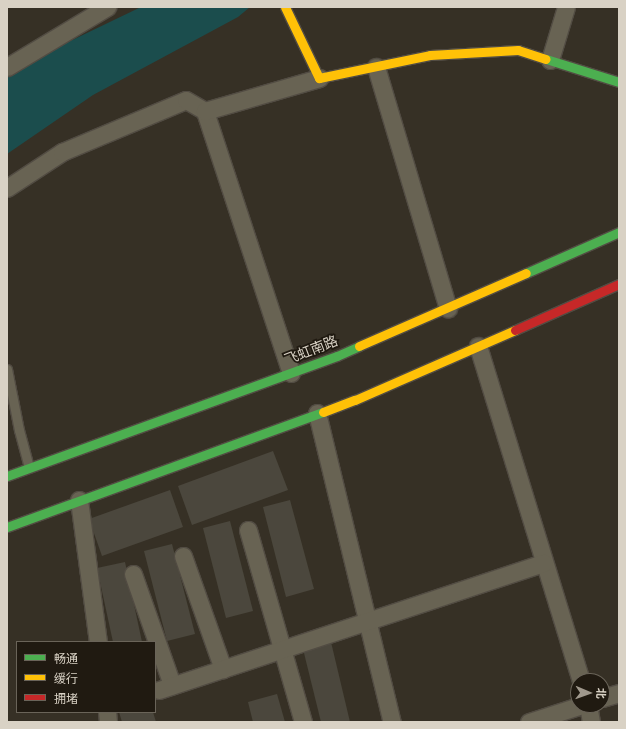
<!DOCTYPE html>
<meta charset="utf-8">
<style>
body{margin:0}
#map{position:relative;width:626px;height:729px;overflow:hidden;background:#363025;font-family:Lato,"Noto Sans SC",sans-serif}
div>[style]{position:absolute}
.water>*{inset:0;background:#1b4d4d}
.building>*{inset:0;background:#4b473d}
.roads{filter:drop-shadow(1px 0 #524c43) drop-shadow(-1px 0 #524c43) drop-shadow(0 1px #524c43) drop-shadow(0 -1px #524c43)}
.lane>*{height:9px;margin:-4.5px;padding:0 4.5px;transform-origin:4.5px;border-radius:4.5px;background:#686353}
.street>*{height:17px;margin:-8.5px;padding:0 8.5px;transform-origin:8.5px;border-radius:8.5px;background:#686353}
.fast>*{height:9px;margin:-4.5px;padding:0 4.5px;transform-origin:4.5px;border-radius:4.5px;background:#4caf50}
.slow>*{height:9px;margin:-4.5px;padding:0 4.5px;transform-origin:4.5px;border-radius:4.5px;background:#ffc107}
.jam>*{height:9px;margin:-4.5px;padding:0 4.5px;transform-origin:4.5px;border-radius:4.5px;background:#c62828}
span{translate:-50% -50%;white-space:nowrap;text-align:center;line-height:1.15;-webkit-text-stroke:3.5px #201a11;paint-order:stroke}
.street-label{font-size:14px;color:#d9d2c5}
.frame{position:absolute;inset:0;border:8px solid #d9d2c5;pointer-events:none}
.legend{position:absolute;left:16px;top:641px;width:140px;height:72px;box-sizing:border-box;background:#201a11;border:1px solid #6a6459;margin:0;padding:5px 7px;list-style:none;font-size:12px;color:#d9d2c5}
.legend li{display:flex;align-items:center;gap:8px;height:20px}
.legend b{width:20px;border:1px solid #6a6459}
.north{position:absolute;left:570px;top:673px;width:40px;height:40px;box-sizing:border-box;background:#201a11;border:1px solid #6a6459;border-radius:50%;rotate:92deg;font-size:11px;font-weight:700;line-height:16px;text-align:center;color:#d9d2c5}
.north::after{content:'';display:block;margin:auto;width:14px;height:18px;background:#a0998d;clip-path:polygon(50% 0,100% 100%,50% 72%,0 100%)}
</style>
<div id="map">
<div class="water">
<div style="clip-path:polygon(141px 7px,250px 7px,238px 17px,93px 95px,7px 154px,7px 78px,37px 57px)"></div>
</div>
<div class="building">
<div style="clip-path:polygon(273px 451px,288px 490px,192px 525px,178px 486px)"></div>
<div style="clip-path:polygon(170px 490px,183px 527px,102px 556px,89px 519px)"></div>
<div style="clip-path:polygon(290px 500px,314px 589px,286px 597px,263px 507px)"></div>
<div style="clip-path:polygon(230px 521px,253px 611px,226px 618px,203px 528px)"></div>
<div style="clip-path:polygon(172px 544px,195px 634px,167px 641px,144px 551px)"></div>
<div style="clip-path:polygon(125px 562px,142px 642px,113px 642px,97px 568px)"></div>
<div style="clip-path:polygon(331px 642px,350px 722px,321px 722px,303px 649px)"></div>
<div style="clip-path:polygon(277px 694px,285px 722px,253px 722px,248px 702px)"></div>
<div style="clip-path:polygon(119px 712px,153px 712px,156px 722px,122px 722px)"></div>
</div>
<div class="roads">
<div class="lane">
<div style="left:7px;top:369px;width:62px;rotate:78.9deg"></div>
<div style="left:19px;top:430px;width:38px;rotate:75deg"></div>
</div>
<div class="street">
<div style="left:550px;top:60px;width:55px;rotate:-73.2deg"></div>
<div style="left:7px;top:67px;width:117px;rotate:-31deg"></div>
<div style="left:376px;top:67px;width:252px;rotate:73.4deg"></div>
<div style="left:7px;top:188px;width:66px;rotate:-33.2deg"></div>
<div style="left:62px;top:152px;width:134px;rotate:-22.8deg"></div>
<div style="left:186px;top:100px;width:22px;rotate:30deg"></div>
<div style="left:478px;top:346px;width:350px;rotate:72.9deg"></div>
<div style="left:291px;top:373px;width:276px;rotate:-108.2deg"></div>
<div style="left:205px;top:111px;width:119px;rotate:-16.1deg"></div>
<div style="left:317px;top:413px;width:318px;rotate:76.4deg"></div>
<div style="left:79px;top:500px;width:143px;rotate:82.4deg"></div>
<div style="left:248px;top:530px;width:200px;rotate:74deg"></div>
<div style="left:183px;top:556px;width:120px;rotate:70.5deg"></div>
<div style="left:133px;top:574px;width:118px;rotate:70.6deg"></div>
<div style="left:159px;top:690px;width:405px;rotate:-18.3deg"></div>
<div style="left:602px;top:698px;width:18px;rotate:-16deg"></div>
<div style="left:588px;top:705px;width:17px;rotate:80deg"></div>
<div style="left:107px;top:712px;width:10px;rotate:84deg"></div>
<div style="left:529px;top:722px;width:56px;rotate:-17.8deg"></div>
</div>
<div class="fast">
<div style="left:546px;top:59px;width:77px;rotate:17.5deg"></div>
<div style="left:526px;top:273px;width:102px;rotate:-23.8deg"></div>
<div style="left:7px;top:476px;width:351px;rotate:-20deg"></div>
<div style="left:337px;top:356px;width:24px;rotate:-24deg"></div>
<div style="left:7px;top:527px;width:336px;rotate:-20deg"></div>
</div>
<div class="slow">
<div style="left:285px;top:7px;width:79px;rotate:64.4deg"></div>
<div style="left:319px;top:78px;width:113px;rotate:-11.7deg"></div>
<div style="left:430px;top:55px;width:88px;rotate:-3.3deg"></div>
<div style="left:518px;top:50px;width:29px;rotate:18deg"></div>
<div style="left:359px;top:346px;width:182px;rotate:-23.6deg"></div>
<div style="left:323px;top:412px;width:34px;rotate:-21deg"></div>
<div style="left:355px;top:400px;width:175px;rotate:-23.6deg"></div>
</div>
<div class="jam">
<div style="left:515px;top:330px;width:114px;rotate:-23.9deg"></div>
</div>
</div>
<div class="street-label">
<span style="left:311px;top:350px;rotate:-21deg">飞虹南路</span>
</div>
<div class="frame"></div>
<ul class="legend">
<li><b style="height:5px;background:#4caf50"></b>畅通</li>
<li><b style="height:5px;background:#ffc107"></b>缓行</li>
<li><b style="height:5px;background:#c62828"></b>拥堵</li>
</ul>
<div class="north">北</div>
</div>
